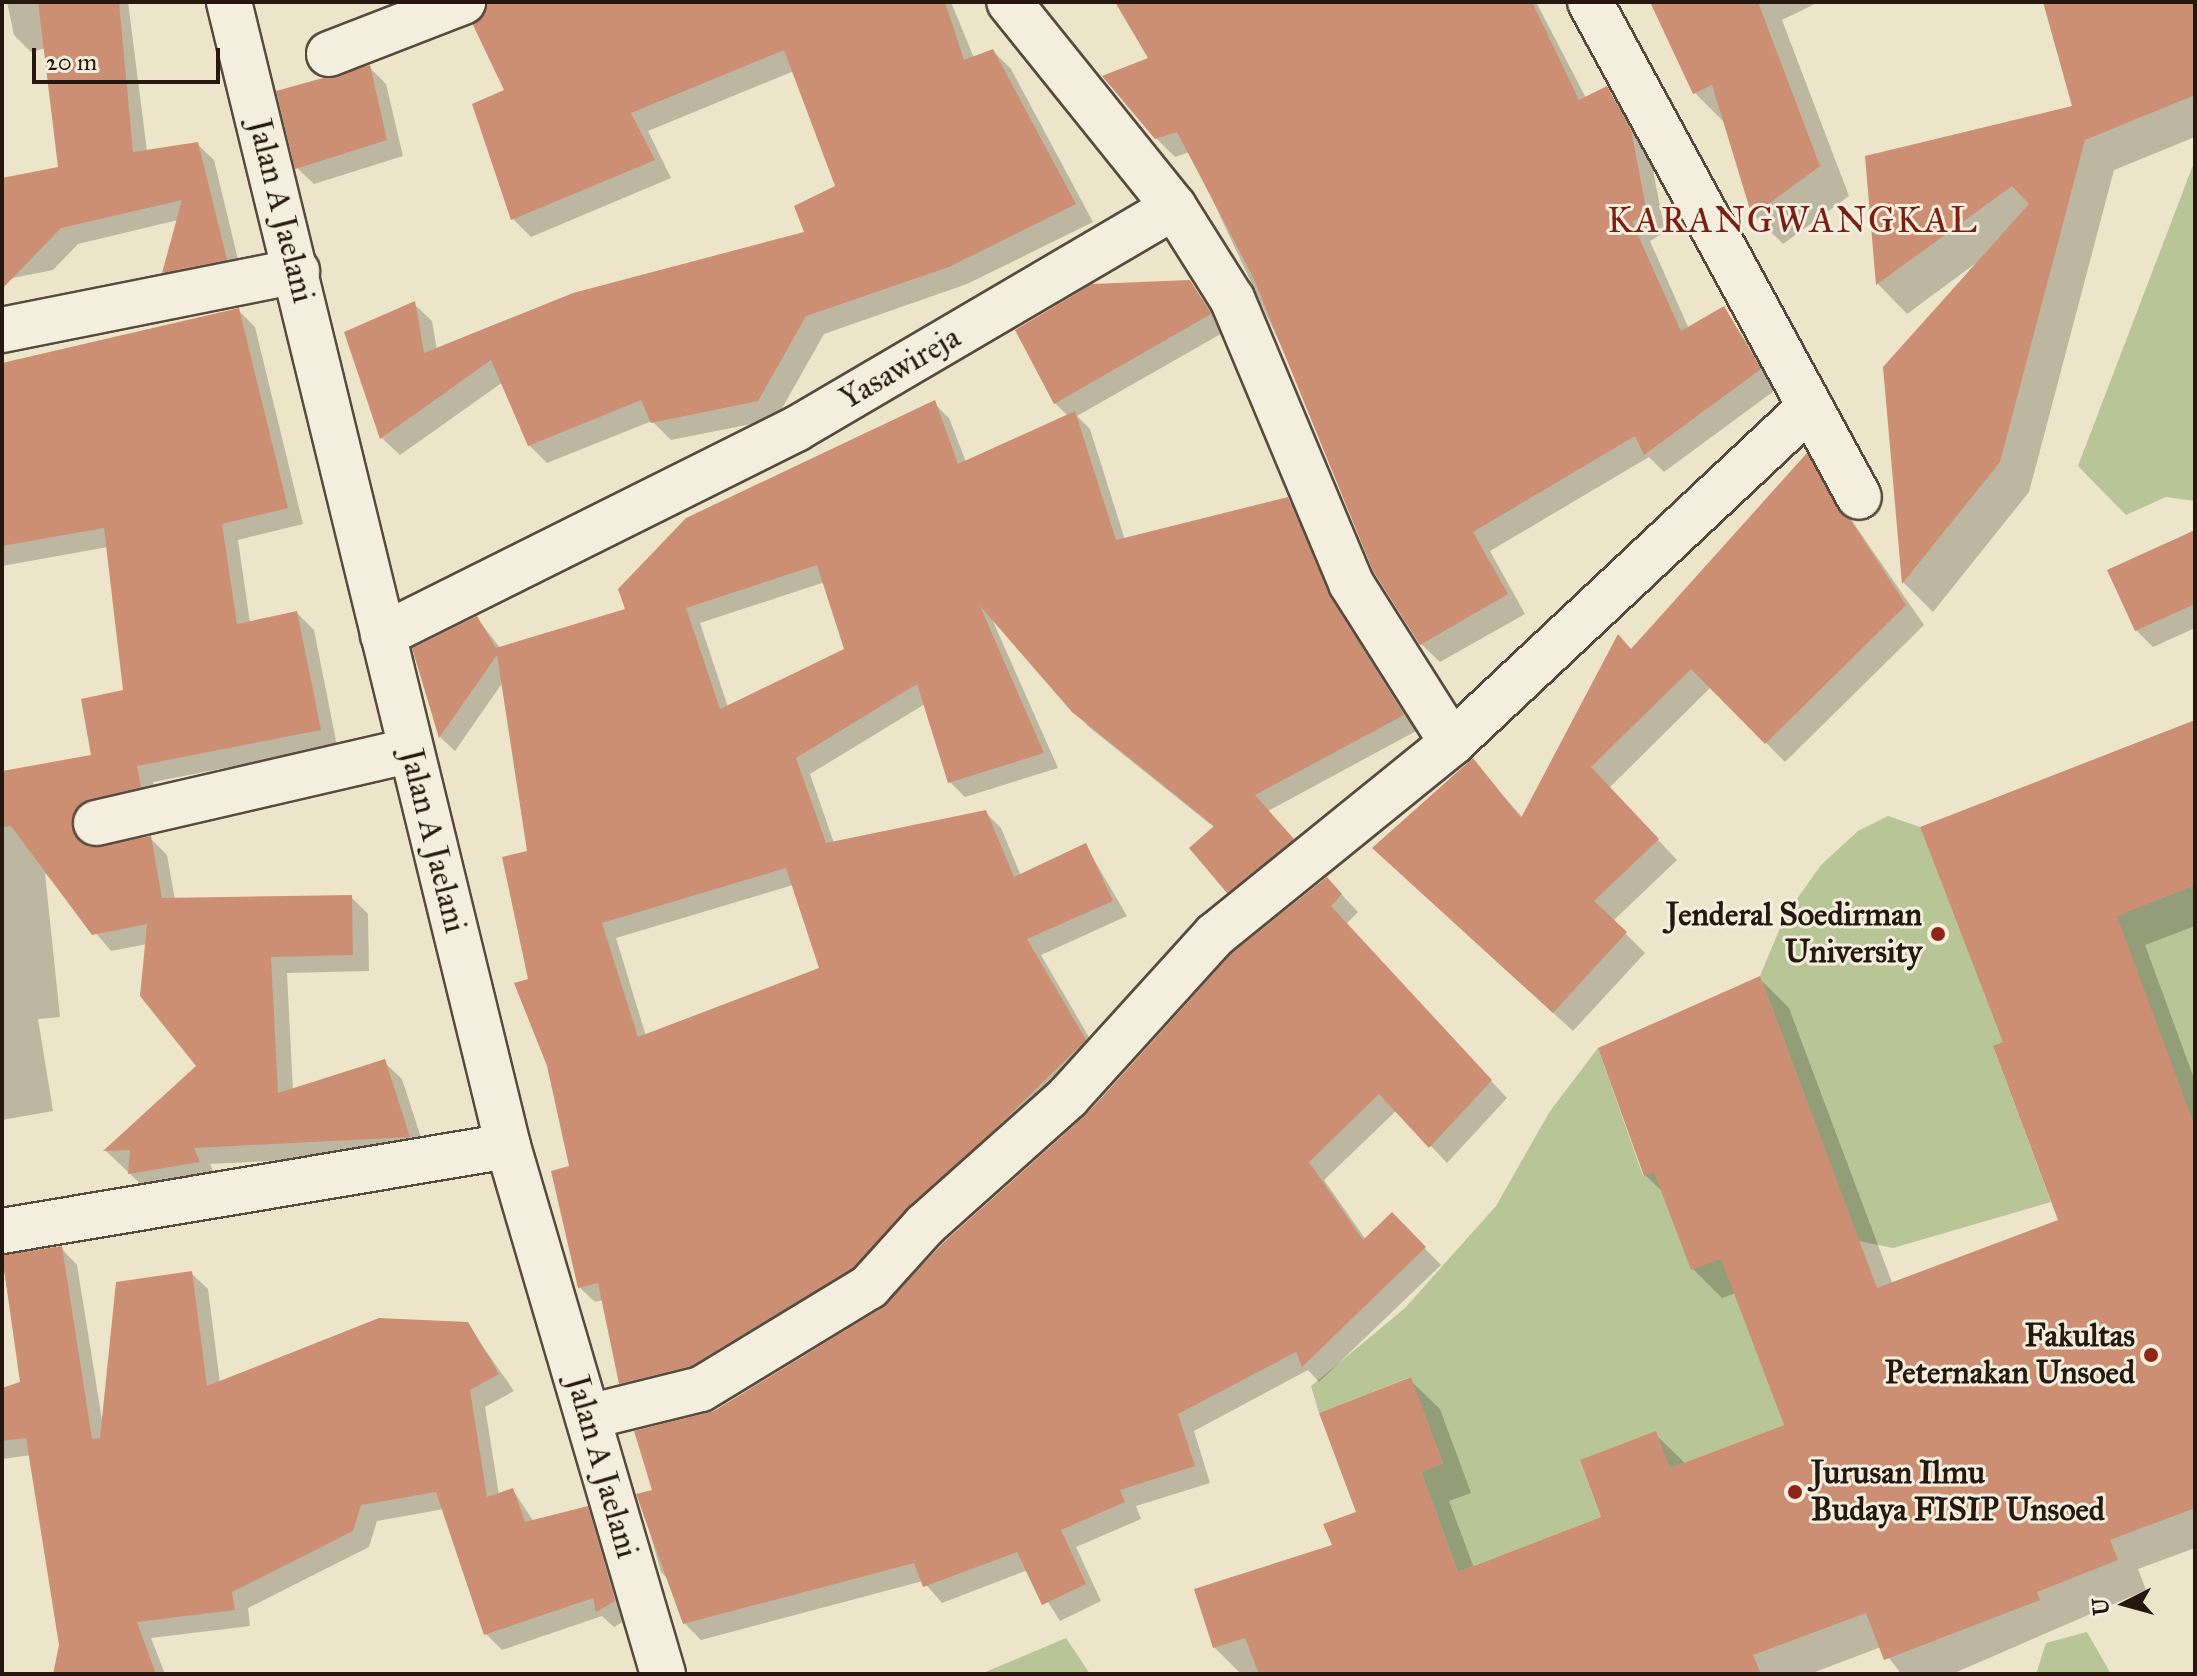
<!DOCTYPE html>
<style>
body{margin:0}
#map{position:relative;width:2197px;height:1676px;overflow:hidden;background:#ede5ca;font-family:"IM FELL Great Primer",serif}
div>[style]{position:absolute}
.green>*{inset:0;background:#b8c597}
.shadow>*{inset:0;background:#0003}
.building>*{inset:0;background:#cc8f73}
.roads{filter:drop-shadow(2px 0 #584a3e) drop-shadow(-2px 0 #584a3e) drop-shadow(0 2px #584a3e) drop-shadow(0 -2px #584a3e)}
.minor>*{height:44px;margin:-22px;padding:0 22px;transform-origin:22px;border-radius:22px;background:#f3eedd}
.dots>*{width:22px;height:22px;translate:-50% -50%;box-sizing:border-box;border:4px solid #f3eedd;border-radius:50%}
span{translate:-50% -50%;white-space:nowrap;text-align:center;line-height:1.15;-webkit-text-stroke:6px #f3eedd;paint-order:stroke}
.street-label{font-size:32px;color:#26170f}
.poi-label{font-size:32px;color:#26170f;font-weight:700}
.right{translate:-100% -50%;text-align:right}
.left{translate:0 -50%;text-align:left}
.quarter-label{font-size:36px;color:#7a1f14;letter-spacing:2px}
.frame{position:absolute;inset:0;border:4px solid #26170f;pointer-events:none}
.north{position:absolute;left:2085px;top:1564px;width:80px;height:80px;-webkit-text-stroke:6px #f3eedd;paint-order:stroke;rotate:264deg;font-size:22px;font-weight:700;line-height:32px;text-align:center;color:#26170f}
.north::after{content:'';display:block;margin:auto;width:28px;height:36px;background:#26170f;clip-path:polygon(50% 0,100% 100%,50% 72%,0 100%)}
.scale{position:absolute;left:32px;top:48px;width:188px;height:36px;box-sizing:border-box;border:4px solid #26170f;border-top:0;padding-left:10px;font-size:24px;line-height:28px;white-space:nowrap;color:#26170f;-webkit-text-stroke:6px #f3eedd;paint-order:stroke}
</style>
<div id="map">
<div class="green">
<div style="clip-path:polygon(2195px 160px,2195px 501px,2166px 497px,2126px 515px,2078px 466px)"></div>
<div style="clip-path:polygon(1888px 816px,1920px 827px,1976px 971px,2195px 885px,2195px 1127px,1993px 1046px,2051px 1202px,1893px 1248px,1859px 1241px,1760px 976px,1785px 916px,1821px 865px,1858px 831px)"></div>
<div style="clip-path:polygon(1598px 1048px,1643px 1176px,1680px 1162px,1664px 1197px,1691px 1269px,1722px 1258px,1784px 1425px,1670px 1468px,1580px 1460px,1601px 1517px,1458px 1572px,1421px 1472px,1443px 1463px,1410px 1377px,1319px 1413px,1311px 1386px,1405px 1308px,1496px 1206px,1550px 1111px)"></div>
<div style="clip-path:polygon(2087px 1632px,2111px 1674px,2036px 1674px,2046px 1643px)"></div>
<div style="clip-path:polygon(1066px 1638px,1090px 1674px,981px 1674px)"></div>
</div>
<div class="shadow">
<div style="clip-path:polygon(7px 2px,128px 2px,147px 151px,197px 144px,214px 160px,242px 276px,180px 288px,164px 272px,178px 220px,78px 244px,53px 270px,2px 280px,2px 180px,60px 169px,46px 48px,31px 52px,14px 35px)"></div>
<div style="clip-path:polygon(489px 2px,951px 2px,974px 58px,993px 51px,1011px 69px,1093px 222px,967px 284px,824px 334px,776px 419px,671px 440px,652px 421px,547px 463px,529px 445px,503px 382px,400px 455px,382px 438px,346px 333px,414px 304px,432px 321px,437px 350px,807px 233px,837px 187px,794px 71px,648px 131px,671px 178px,531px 237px,513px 219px,474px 105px,506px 92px)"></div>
<div style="clip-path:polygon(1117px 2px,1536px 2px,1586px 98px,1607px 89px,1649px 150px,1665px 232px,1650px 241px,1689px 329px,1723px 308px,1778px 388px,1664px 472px,1649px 457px,1490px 551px,1525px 614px,1440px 662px,1421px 644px,1190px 152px,1175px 157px,1156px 138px,1151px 60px)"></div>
<div style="clip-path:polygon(1652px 2px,1819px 2px,1782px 20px,1849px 196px,1783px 244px,1754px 215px,1726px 124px,1695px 93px)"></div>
<div style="clip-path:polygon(2045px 2px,2195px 2px,2195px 137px,2114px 170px,2029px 492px,1933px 612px,1904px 583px,1885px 368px,1976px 263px,1907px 314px,1878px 284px,1867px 158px,2074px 108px)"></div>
<div style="clip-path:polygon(369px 67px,386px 84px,403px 156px,314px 184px,297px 168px)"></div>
<div style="clip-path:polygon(evenodd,1190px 282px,1226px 331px,1077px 416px,1090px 429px,1125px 540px,1287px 500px,1303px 515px,1418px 730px,1268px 811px,1307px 855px,1244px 906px,1229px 891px,1215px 828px,1089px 727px,992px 619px,1058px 768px,965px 797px,950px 782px,925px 704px,810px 774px,834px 843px,985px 812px,1001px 828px,1021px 876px,1086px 846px,1127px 916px,1041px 955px,1100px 1056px,868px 1282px,636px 1398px,621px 1383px,604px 1300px,595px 1302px,579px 1287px,572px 1168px,530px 981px,530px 853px,503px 682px,455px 751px,440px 737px,415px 649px,477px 618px,501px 649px,628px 611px,934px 403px,949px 418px,966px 462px,1069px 417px,1055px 403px,1190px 282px,825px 582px,846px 650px,728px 707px,700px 623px,825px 582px,1190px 282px,793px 885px,822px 969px,646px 1036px,616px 938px,793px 885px)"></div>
<div style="clip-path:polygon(238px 310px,255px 327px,303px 524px,238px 540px,250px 623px,297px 613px,314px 630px,337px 746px,153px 782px,157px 804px,96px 821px,88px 847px,150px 838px,167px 855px,175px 900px,351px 897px,368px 914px,369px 971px,287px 973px,293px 1091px,384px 1062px,402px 1079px,426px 1153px,210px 1164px,216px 1178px,147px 1190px,106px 1151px,199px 1066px,147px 944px,111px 951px,45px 873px,60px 1017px,38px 1019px,53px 1111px,2px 1120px,2px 773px,94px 757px,126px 692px,108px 547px,2px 566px,2px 364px)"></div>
<div style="clip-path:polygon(1807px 456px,1924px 625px,1785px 762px,1711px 687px,1609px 788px,1677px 860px,1613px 921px,1645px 953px,1573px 1031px,1394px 867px,1472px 761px,1523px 818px,1632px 651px)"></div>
<div style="clip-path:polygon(2195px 532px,2195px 628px,2153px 647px,2136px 630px)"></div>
<div style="clip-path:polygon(2195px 722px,2195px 926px,2145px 945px,2195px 1081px,2195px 1548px,2138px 1569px,2146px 1590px,1952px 1674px,1901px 1674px,1881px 1647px,1810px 1674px,1241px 1674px,1214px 1647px,1334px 1546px,1359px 1513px,1410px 1380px,1440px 1409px,1471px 1493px,1449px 1501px,1474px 1568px,1604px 1518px,1655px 1434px,1686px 1464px,1787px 1426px,1736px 1293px,1722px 1298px,1693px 1269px,1665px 1194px,1645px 1175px,1759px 978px,1789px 1008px,1893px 1285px,2060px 1221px,2006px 1043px)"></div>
<div style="clip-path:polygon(1327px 879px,1358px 912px,1346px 924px,1507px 1098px,1447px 1163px,1397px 1110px,1324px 1180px,1366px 1240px,1392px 1215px,1441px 1265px,1319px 1382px,1308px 1370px,1194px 1431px,1210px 1483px,1136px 1506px,1141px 1519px,1076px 1547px,1101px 1601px,1060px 1621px,1028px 1570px,942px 1603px,923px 1581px,701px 1640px,684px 1623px,675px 1586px,661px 1572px,639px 1495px,655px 1491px,714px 1412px,884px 1310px)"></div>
<div style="clip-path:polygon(61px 1248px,77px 1265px,102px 1420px,191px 1273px,208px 1289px,220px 1383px,467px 1324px,514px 1391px,485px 1407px,499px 1495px,513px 1490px,534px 1522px,587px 1508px,603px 1525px,631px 1617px,614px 1627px,602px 1616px,502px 1650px,486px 1634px,444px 1509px,377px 1521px,369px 1547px,248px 1608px,250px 1626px,151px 1638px,165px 1674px,55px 1674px,61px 1645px,31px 1455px,2px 1459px,2px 1390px,22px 1383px,2px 1257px)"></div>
</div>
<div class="building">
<div style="clip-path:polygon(38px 2px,119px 2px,133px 152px,198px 142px,227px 260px,162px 273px,182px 200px,61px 228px,2px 289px,2px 178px,58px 167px)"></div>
<div style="clip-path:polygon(487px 2px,945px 2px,964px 60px,993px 49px,1076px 204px,949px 267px,806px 316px,758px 401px,651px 423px,641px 400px,528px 446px,491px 360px,380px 439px,344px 332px,415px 301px,424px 353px,573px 293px,804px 232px,794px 206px,835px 186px,784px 50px,631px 113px,655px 160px,511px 220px,472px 104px,504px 90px,473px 25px)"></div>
<div style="clip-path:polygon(1115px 2px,1532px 2px,1579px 100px,1607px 86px,1631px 130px,1647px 213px,1632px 222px,1681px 331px,1724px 306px,1761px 369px,1644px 455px,1635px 436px,1473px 532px,1508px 594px,1420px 645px,1373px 571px,1253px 277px,1177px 132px,1155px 139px,1102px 76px,1148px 58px)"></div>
<div style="clip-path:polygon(1650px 2px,1758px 2px,1820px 166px,1752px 216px,1712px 85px,1693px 94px)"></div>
<div style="clip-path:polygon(2043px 2px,2195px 2px,2195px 95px,2085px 140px,2000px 462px,1902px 584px,1883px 367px,2029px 204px,2012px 186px,1876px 285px,1865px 156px,2072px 106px)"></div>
<div style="clip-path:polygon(370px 65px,387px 140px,295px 169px,276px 91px)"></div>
<div style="clip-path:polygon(1190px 280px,1211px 314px,1054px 404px,1015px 330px,1092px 284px)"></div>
<div style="clip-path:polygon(239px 308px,288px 508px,222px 524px,237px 624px,297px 611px,321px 730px,137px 766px,141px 787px,80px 804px,72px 828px,89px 847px,151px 836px,162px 898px,352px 895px,353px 955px,271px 957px,278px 1093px,385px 1059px,410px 1137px,194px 1148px,200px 1162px,128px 1174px,130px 1150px,103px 1151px,196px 1066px,140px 996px,147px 924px,92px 935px,11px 826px,2px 827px,2px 771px,91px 755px,81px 699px,123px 690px,104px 528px,2px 546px,2px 363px)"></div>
<div style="clip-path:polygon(evenodd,935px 400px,958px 464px,1075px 411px,1116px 540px,1288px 497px,1330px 596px,1404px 715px,1255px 795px,1294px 839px,1227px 893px,1189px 848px,1214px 826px,1072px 712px,980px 606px,1044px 753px,948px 783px,917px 684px,796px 758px,826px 843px,986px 810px,1014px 877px,1086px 843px,1113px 901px,1027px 939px,1086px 1040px,853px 1268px,691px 1366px,619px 1384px,598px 1283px,578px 1288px,551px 1171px,569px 1166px,547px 1066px,514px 983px,528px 979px,502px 857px,527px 851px,497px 655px,439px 738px,412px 648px,477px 616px,496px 648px,625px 609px,618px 589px,686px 518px,935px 400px,817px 565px,844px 649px,720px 709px,686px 608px,817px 565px,935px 400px,786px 868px,819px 968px,638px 1037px,602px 923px,786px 868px)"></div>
<div style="clip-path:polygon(1807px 453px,1906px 605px,1765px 744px,1691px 669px,1591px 767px,1659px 839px,1594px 901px,1627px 932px,1553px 1013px,1372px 848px,1473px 758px,1521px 818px,1618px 634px,1631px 649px)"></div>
<div style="clip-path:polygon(2195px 530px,2195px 604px,2135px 631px,2107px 570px)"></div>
<div style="clip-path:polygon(2195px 720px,2195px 885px,2117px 916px,2195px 1127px,2195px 1508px,2110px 1540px,2118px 1560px,2037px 1592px,2040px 1600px,1884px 1660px,1866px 1613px,1753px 1655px,1761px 1674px,1259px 1674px,1245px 1638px,1213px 1648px,1194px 1589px,1332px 1545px,1323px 1524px,1356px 1512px,1319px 1413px,1411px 1377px,1443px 1463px,1421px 1472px,1458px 1572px,1601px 1517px,1580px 1460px,1656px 1431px,1670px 1468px,1784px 1425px,1721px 1259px,1691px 1270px,1654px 1172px,1644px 1176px,1598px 1048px,1760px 976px,1877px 1288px,2058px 1220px,1993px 1046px,2003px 1042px,1920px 827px)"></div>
<div style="clip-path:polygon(1327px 877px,1342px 894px,1331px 906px,1492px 1080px,1429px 1148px,1379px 1094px,1309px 1162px,1363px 1240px,1392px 1212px,1426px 1247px,1302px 1367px,1296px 1352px,1178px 1414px,1195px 1466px,1120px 1490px,1125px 1502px,1061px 1530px,1086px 1584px,1042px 1605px,1017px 1552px,923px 1587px,914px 1563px,683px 1624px,636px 1494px,652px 1490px,634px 1431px,714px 1411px,882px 1308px,943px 1243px,1087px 1114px,1232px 953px)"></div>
<div style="clip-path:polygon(62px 1246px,92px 1439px,100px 1438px,116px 1282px,192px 1271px,207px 1386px,379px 1318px,468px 1322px,499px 1374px,470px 1390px,487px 1497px,513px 1488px,525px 1522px,588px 1506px,615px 1601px,596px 1612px,593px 1598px,484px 1635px,436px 1492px,361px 1505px,353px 1531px,232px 1592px,235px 1610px,137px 1622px,156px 1674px,53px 1674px,59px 1645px,26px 1438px,2px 1441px,2px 1388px,20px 1382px,2px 1255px)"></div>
</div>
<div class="roads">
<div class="minor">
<div style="left:229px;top:2px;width:1178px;rotate:76.29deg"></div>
<div style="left:508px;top:1146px;width:550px;rotate:73.64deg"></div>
<div style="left:1590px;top:2px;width:563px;rotate:61.48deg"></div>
<div style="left:329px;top:54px;width:144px;rotate:-21.2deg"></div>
<div style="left:2px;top:330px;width:301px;rotate:-11.3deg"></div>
<div style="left:383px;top:635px;width:462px;rotate:-26.5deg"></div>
<div style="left:796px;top:429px;width:438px;rotate:-30.4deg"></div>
<div style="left:1174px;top:207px;width:263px;rotate:-128.8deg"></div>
<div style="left:1452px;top:743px;width:491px;rotate:-43.2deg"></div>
<div style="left:96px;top:823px;width:323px;rotate:-13deg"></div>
<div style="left:2px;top:1231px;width:513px;rotate:-9.54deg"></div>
<div style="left:588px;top:1417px;width:116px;rotate:-13.9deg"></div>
<div style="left:701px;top:1389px;width:197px;rotate:-31.3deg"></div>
<div style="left:869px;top:1287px;width:84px;rotate:-47.9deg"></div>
<div style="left:925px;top:1225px;width:192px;rotate:-41.8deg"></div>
<div style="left:1068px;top:1097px;width:219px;rotate:-47.8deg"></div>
<div style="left:1215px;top:935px;width:305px;rotate:-39deg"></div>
<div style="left:1452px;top:743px;width:189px;rotate:-122.3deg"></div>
<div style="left:1351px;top:583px;width:308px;rotate:-112.7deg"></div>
<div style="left:1232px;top:299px;width:109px;rotate:-122.2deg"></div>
</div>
</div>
<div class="dots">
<div style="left:1938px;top:934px;background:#8f2418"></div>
<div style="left:2151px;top:1355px;background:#8f2418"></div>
<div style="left:1795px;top:1492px;background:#8f2418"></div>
</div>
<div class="street-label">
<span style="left:281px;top:211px;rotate:76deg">Jalan A Jaelani</span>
<span style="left:900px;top:368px;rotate:-30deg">Yasawireja</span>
<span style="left:433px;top:841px;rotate:76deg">Jalan A Jaelani</span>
<span style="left:602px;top:1467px;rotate:74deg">Jalan A Jaelani</span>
</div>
<div class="poi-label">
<span class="right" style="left:1922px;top:934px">Jenderal Soedirman<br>University</span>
<span class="right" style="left:2135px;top:1355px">Fakultas<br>Peternakan Unsoed</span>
<span class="left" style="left:1811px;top:1492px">Jurusan Ilmu<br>Budaya FISIP Unsoed</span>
</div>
<div class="quarter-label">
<span style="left:1793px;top:221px">KARANGWANGKAL</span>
</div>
<div class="frame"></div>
<div class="north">U</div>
<div class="scale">20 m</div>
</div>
